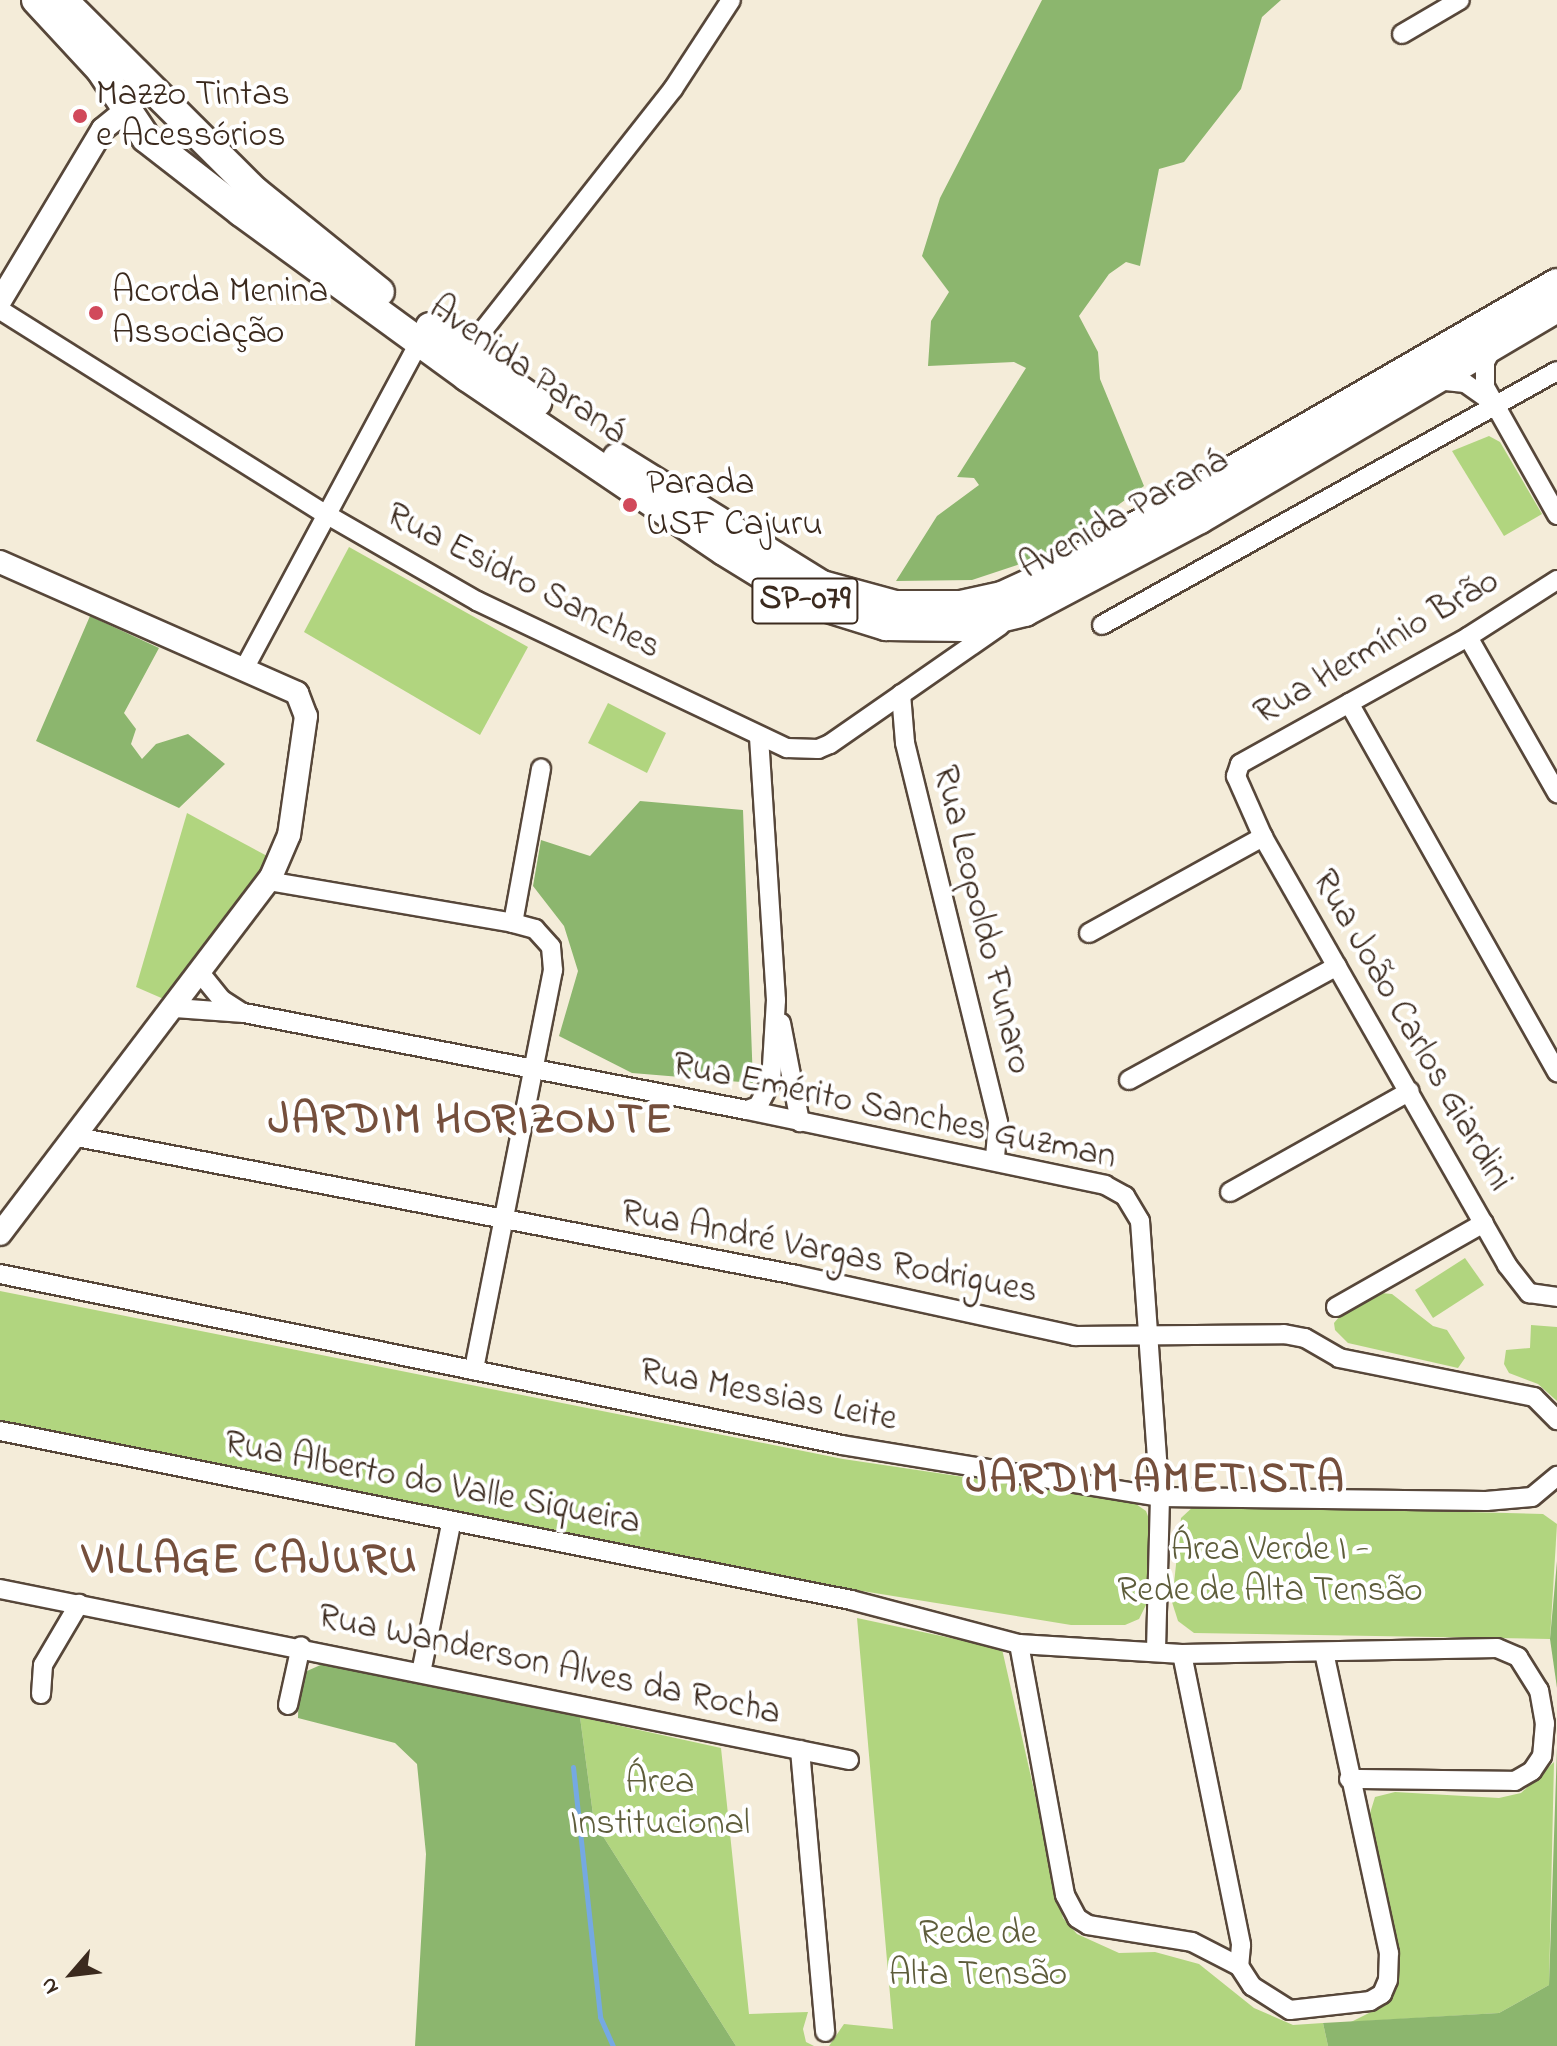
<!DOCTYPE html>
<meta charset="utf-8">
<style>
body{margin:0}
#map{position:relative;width:1557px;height:2046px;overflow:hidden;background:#f4ecd9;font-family:"Indie Flower",sans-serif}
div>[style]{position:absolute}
.green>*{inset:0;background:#b1d57f}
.forest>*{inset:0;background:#8cb66e}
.stream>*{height:5px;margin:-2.5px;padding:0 2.5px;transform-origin:2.5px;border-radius:2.5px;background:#75a9e2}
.roads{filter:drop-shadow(2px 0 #57473a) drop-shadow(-2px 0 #57473a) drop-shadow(0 2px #57473a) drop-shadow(0 -2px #57473a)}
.minor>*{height:18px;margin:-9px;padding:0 9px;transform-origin:9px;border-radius:9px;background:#fff}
.tertiary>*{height:22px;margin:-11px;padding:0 11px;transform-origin:11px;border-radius:11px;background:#fff}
.primary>*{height:28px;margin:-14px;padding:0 14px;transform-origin:14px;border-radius:14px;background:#fff}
.dots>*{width:22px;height:22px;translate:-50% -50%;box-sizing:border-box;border:4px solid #fff;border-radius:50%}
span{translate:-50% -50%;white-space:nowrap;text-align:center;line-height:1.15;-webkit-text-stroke:8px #fff;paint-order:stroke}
.shield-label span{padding:2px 6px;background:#fff;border:2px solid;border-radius:6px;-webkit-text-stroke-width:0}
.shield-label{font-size:34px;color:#3b2a1e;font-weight:700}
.poi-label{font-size:36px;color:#3b2a1e}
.left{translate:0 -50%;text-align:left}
.street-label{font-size:36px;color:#3b2a1e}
.park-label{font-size:36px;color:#5e5d3b}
.district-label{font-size:44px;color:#754f3c;font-weight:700;letter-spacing:2px}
.north{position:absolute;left:32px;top:1934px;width:80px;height:80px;-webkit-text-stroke:6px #fff;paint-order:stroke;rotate:242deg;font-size:22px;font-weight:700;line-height:32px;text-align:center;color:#3b2a1e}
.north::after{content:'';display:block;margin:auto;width:28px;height:36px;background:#3b2a1e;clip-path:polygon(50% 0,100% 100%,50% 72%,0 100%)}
</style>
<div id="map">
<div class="green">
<div style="clip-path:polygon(1489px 436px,1500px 442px,1542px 514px,1504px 536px,1452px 451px)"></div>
<div style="clip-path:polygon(349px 547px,528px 647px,480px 735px,304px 632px)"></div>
<div style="clip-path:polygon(608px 703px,666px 733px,647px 773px,588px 743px)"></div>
<div style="clip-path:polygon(187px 813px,269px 857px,166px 1000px,136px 987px)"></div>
<div style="clip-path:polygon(1465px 1258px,1484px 1285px,1433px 1318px,1415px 1290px)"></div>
<div style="clip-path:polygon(0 1291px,843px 1459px,1133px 1502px,1146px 1511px,1151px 1524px,1146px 1605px,1139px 1619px,1125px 1625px,1071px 1625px,856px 1590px,0 1422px)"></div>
<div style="clip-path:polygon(1381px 1293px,1392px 1294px,1433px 1326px,1447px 1330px,1465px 1358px,1458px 1368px,1348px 1343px,1335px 1330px,1334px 1323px,1344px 1311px)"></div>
<div style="clip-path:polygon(1531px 1325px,1557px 1327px,1557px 1401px,1538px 1384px,1509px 1373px,1504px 1364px,1506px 1350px,1530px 1348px)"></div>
<div style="clip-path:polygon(1195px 1505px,1543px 1514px,1557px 1524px,1550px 1639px,1194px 1633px,1178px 1621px,1172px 1602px,1181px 1518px)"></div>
<div style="clip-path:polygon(857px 1618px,1002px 1649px,1063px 1918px,1077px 1934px,1119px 1953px,1155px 1952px,1199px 1964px,1254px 2008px,1293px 2025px,1323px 2023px,1328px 2046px,829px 2046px,844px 2024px,893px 2029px)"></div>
<div style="clip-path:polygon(580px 1717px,721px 1748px,749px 2014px,808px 2012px,803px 2029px,806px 2042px,814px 2046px,736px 2046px,594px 1822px)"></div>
<div style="clip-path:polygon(1554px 1762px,1549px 1985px,1499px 2013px,1351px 2022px,1389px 2003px,1398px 1976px,1397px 1946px,1367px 1823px,1375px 1797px,1395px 1792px,1499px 1798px,1521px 1793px)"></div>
</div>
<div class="forest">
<div style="clip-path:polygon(1042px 0,1281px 0,1262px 17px,1241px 89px,1184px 162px,1159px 169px,1140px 266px,1126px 262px,1109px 274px,1079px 316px,1098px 352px,1100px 379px,1144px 486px,1053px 553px,972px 580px,896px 581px,937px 516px,979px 485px,974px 478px,957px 477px,1026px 368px,1014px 362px,928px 366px,931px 321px,949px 292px,922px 256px,940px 198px)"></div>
<div style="clip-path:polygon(90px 616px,159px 648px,124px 713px,136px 729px,131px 744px,142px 759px,156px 744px,188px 734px,225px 764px,179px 808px,36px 741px)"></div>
<div style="clip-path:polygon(640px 801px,743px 810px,753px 1083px,632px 1073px,559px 1036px,578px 971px,564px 926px,533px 886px,541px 840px,590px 856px)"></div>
<div style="clip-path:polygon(1557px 1561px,1557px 1688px,1550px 1639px)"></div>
<div style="clip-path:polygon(325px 1663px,580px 1717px,594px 1822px,736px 2046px,415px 2046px,426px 1854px,417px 1764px,395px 1743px,298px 1718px,299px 1683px,307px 1671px)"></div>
<div style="clip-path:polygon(1557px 1747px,1557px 2046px,1328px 2046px,1323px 2023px,1499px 2013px,1549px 1985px)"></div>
</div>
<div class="stream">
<div style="left:573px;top:1767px;width:251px;rotate:83.8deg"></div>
<div style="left:600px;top:2017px;width:32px;rotate:66deg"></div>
</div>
<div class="roads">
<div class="minor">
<div style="left:1402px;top:34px;width:67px;rotate:-30.4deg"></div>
<div style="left:0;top:310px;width:382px;rotate:32.1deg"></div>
<div style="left:324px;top:513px;width:177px;rotate:29.9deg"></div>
<div style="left:477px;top:601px;width:343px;rotate:25.4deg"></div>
<div style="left:787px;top:748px;width:31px;rotate:2deg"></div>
<div style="left:818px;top:749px;width:13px;rotate:-23deg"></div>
<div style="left:830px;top:744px;width:207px;rotate:-34.8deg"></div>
<div style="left:1493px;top:347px;width:17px;rotate:118deg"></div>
<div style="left:1485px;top:362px;width:25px;rotate:90deg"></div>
<div style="left:1485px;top:387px;width:147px;rotate:60.6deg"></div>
<div style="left:466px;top:352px;width:335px;rotate:-51.8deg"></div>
<div style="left:673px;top:89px;width:106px;rotate:-56.9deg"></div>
<div style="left:1436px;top:380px;width:29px;rotate:6deg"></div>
<div style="left:1465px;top:383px;width:32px;rotate:35deg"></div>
<div style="left:1557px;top:580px;width:106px;rotate:147.4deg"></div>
<div style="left:1468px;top:637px;width:261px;rotate:150.9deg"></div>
<div style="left:1240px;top:764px;width:13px;rotate:108deg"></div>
<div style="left:1236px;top:776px;width:67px;rotate:66.1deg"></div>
<div style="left:1263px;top:837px;width:493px;rotate:60.3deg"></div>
<div style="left:1507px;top:1265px;width:36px;rotate:52deg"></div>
<div style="left:1529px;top:1293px;width:28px;rotate:8deg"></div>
<div style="left:1102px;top:625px;width:521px;rotate:-29.17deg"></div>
<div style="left:1468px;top:637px;width:180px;rotate:60.3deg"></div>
<div style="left:244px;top:669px;width:370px;rotate:-61.8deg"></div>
<div style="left:901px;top:694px;width:49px;rotate:85.3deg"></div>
<div style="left:905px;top:743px;width:391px;rotate:76.2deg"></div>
<div style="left:998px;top:1123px;width:37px;rotate:95deg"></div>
<div style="left:1349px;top:703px;width:424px;rotate:60.6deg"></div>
<div style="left:268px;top:881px;width:249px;rotate:9.7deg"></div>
<div style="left:513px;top:923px;width:23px;rotate:15deg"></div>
<div style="left:535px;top:929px;width:24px;rotate:48deg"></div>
<div style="left:551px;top:947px;width:23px;rotate:85deg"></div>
<div style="left:553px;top:970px;width:408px;rotate:101.2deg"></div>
<div style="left:513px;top:923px;width:157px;rotate:-79.7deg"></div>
<div style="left:1089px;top:933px;width:199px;rotate:-28.9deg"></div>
<div style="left:201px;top:974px;width:32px;rotate:51deg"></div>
<div style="left:221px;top:999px;width:24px;rotate:33deg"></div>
<div style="left:175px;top:1008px;width:69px;rotate:4.1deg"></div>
<div style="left:244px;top:1013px;width:512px;rotate:10.92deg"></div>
<div style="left:747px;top:1110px;width:366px;rotate:11.8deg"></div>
<div style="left:1105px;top:1185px;width:23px;rotate:29deg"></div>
<div style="left:1125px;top:1196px;width:29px;rotate:59deg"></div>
<div style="left:1140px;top:1221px;width:277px;rotate:85.9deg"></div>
<div style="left:1160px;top:1497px;width:154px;rotate:91.5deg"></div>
<div style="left:781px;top:1023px;width:101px;rotate:79.1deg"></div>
<div style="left:1129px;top:1080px;width:237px;rotate:-28.7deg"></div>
<div style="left:747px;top:1110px;width:12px;rotate:-20deg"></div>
<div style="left:758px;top:1106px;width:27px;rotate:-62deg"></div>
<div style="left:771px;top:1082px;width:82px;rotate:-86.5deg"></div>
<div style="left:776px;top:1000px;width:264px;rotate:-93.7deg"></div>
<div style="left:77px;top:1137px;width:732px;rotate:10.86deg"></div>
<div style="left:796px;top:1275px;width:286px;rotate:12.3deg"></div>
<div style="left:1075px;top:1336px;width:209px;rotate:-0.5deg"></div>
<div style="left:1284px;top:1334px;width:21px;rotate:11deg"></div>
<div style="left:1305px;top:1338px;width:39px;rotate:30deg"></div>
<div style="left:1339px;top:1358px;width:199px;rotate:11.3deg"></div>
<div style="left:1534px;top:1397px;width:33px;rotate:45deg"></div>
<div style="left:1230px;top:1192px;width:206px;rotate:-29.3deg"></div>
<div style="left:0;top:1274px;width:859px;rotate:11.48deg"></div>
<div style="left:842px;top:1445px;width:322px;rotate:9.3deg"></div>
<div style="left:1160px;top:1497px;width:326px;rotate:0.7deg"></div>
<div style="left:1486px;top:1501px;width:46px;rotate:-5deg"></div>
<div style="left:1532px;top:1497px;width:33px;rotate:-40deg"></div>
<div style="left:1336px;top:1307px;width:170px;rotate:-29.6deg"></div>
<div style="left:0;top:1431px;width:868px;rotate:11.23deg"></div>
<div style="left:851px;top:1600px;width:174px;rotate:14.7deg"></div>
<div style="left:1019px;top:1644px;width:163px;rotate:3.5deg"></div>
<div style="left:1182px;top:1654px;width:315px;rotate:-1.1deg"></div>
<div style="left:1497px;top:1648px;width:23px;rotate:23deg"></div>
<div style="left:1518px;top:1657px;width:39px;rotate:58deg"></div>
<div style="left:1539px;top:1690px;width:34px;rotate:80deg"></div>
<div style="left:1545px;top:1723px;width:33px;rotate:95deg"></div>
<div style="left:1542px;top:1756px;width:18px;rotate:124deg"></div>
<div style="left:1532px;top:1771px;width:20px;rotate:150deg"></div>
<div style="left:1515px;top:1781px;width:166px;rotate:-179.3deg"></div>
<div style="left:0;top:1589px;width:866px;rotate:11.39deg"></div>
<div style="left:1019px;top:1644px;width:255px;rotate:79.6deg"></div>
<div style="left:1065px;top:1895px;width:26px;rotate:62deg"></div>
<div style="left:1077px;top:1918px;width:13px;rotate:32deg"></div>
<div style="left:1088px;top:1925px;width:105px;rotate:9.3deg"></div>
<div style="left:1192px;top:1942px;width:53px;rotate:27.1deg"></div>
<div style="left:1239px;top:1966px;width:24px;rotate:57deg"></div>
<div style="left:1252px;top:1986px;width:45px;rotate:32.3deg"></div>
<div style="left:1290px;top:2010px;width:81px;rotate:-6.4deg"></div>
<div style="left:1370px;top:2001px;width:14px;rotate:-30deg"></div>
<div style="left:1382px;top:1994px;width:15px;rotate:-67deg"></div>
<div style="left:1388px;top:1980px;width:27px;rotate:-88deg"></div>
<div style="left:1389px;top:1953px;width:307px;rotate:-102.2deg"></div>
<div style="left:1182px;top:1654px;width:297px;rotate:78.5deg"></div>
<div style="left:1241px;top:1945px;width:21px;rotate:95deg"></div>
<div style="left:421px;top:1673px;width:152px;rotate:-78.6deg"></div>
<div style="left:41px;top:1694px;width:29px;rotate:-86deg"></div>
<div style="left:43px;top:1665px;width:71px;rotate:-59.5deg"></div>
<div style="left:288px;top:1705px;width:60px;rotate:-77.6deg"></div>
<div style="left:800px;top:1750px;width:283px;rotate:84.9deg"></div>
</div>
<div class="tertiary">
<div style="left:0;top:301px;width:200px;rotate:-59.1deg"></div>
<div style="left:103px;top:129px;width:32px;rotate:-39deg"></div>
<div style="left:0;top:562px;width:325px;rotate:23.8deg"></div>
<div style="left:297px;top:693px;width:25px;rotate:69deg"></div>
<div style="left:306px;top:716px;width:120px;rotate:98.1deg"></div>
<div style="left:289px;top:835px;width:46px;rotate:113.2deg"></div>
<div style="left:271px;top:877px;width:448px;rotate:127.2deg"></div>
</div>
<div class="primary">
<div style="left:36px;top:0;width:94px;rotate:47.2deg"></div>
<div style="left:100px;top:69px;width:83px;rotate:56.3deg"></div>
<div style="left:146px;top:138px;width:120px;rotate:37.9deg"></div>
<div style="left:241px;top:212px;width:280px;rotate:36.1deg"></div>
<div style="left:467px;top:377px;width:310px;rotate:34.1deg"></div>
<div style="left:724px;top:551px;width:95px;rotate:31.7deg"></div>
<div style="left:805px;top:601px;width:85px;rotate:17.2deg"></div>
<div style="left:886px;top:626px;width:77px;rotate:0.7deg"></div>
<div style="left:963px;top:627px;width:64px;rotate:-13.6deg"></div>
<div style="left:1025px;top:612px;width:198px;rotate:-28deg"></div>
<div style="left:1200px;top:519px;width:415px;rotate:-30.6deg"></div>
<div style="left:63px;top:0;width:272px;rotate:44.9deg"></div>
<div style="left:256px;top:192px;width:159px;rotate:38.9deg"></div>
<div style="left:430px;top:327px;width:131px;rotate:35deg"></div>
<div style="left:617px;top:458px;width:241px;rotate:31.8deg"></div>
<div style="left:822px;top:585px;width:76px;rotate:15.3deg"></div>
<div style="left:895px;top:605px;width:66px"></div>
<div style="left:961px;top:605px;width:42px;rotate:-12.4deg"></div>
<div style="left:1002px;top:596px;width:67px;rotate:-24.7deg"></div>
<div style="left:1063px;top:568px;width:570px;rotate:-29.98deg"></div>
</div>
</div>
<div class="dots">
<div style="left:80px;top:116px;background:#d1495b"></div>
<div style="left:96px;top:313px;background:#d1495b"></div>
<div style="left:630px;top:505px;background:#d1495b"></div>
</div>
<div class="shield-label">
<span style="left:805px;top:601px">SP-079</span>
</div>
<div class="poi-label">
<span class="left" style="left:96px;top:116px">Mazzo Tintas<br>e Acessórios</span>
<span class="left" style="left:112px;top:313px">Acorda Menina<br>Associação</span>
<span class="left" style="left:646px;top:505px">Parada<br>USF Cajuru</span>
</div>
<div class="street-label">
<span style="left:527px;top:371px;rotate:35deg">Avenida Paraná</span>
<span style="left:1124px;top:515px;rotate:-29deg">Avenida Paraná</span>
<span style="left:523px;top:582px;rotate:27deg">Rua Esidro Sanches</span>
<span style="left:1377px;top:648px;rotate:-30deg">Rua Hermínio Brão</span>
<span style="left:981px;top:920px;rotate:76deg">Rua Leopoldo Funaro</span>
<span style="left:1411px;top:1031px;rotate:60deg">Rua João Carlos Giardini</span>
<span style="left:894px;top:1112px;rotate:12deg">Rua Emérito Sanches Guzman</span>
<span style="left:829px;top:1253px;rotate:11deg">Rua André Vargas Rodrigues</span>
<span style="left:768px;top:1396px;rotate:11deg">Rua Messias Leite</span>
<span style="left:432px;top:1484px;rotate:11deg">Rua Alberto do Valle Siqueira</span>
<span style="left:549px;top:1666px;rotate:12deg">Rua Wanderson Alves da Rocha</span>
</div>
<div class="park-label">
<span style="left:1270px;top:1571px">Área Verde I -<br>Rede de Alta Tensão</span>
<span style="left:660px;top:1804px">Área<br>Institucional</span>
<span style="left:978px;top:1955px">Rede de<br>Alta Tensão</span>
</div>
<div class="district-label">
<span style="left:471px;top:1121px">JARDIM HORIZONTE</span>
<span style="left:1156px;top:1480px">JARDIM AMETISTA</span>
<span style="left:250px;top:1561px">VILLAGE CAJURU</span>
</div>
<div class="north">N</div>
</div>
